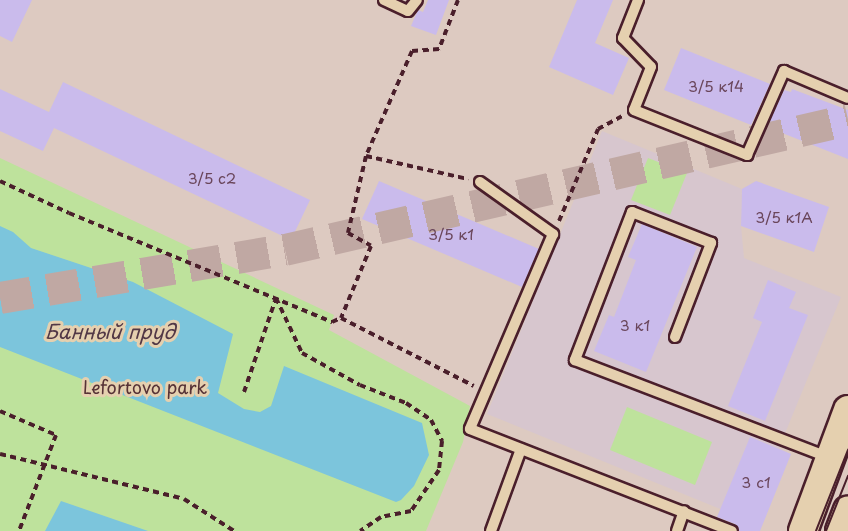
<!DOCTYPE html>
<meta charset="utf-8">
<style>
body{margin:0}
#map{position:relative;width:848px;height:531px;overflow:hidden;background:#ddcac1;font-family:"Playpen Sans",sans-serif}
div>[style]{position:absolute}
.built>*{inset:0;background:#d7c6ce}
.green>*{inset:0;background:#bee29c}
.water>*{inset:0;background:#7cc5dc}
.building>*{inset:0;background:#cabbec}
.primary-tunnel>*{height:32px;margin-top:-16px;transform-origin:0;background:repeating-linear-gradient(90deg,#c0a8a3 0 32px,transparent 0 48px)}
.path>*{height:4px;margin-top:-2px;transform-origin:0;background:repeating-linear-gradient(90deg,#4a1f2b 0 6px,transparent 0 10.5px)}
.roads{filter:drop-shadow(2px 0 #4a1f2b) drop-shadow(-2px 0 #4a1f2b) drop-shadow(0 2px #4a1f2b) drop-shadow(0 -2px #4a1f2b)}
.service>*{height:10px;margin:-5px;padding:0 5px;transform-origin:5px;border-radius:5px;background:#e5d0af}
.secondary>*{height:28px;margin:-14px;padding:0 14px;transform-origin:14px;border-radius:14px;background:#e5d0af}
.tram>*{height:1.5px;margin:-0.75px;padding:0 0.75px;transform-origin:0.75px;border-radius:0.75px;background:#4a1f2b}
span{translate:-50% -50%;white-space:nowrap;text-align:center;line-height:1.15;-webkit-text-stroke:6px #e5d0af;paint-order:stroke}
.number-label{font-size:15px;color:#6a465b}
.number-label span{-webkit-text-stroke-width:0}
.park-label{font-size:18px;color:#563236}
.water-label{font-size:20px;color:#523846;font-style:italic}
</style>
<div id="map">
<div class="built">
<div style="clip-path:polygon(602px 131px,742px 189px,741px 226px,744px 258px,841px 297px,779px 448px,791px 454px,762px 526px,487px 414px)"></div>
</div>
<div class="green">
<div style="clip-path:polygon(0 158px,334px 315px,329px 330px,470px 406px,463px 442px,426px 531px,0 531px)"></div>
<div style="clip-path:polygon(648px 158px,687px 173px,670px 215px,631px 200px)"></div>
<div style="clip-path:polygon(627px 407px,712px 442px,695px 485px,610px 450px)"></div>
</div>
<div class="water">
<div style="clip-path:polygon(0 226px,13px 232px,31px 248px,133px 282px,233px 334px,218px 393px,244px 409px,260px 412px,271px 406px,284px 366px,422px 423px,429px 455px,414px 486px,401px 500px,396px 502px,0 347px)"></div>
<div style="clip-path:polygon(61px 501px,148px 531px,45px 531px)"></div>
</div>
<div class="building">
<div style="clip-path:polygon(0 0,32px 0,12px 42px,0 36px)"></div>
<div style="clip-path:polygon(428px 0,449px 0,436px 35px,411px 26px,418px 10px,423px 12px)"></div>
<div style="clip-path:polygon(577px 0,613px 0,595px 43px,629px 58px,613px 95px,549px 67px)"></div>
<div style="clip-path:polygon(681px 48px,770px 84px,751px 125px,664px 90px)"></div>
<div style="clip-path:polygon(63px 82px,310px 200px,291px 240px,54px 128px,43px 151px,0 131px,0 89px,49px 112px)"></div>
<div style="clip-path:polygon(792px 89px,848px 110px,848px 159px,767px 127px,784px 90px,791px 92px)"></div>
<div style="clip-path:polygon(379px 181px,539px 249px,522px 287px,362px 219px)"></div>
<div style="clip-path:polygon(756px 181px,829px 207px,814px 252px,741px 226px,742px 189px)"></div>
<div style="clip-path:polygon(642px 224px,697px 247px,646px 372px,594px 351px,609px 315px,614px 317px,636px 260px,628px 257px)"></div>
<div style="clip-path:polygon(768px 280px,796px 292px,789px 308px,808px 315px,765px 421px,728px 406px,762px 322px,753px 318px)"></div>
<div style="clip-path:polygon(750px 437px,791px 454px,760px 531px,739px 531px,735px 524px,717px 517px)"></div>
</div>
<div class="primary-tunnel">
<div style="left:0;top:298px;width:289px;rotate:-9.6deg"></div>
<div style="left:285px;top:250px;width:578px;rotate:-13deg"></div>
</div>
<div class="path">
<div style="left:458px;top:0;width:53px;rotate:111.2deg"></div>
<div style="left:439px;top:49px;width:27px;rotate:176deg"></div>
<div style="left:412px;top:51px;width:115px;rotate:113.7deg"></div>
<div style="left:366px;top:156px;width:79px;rotate:103.2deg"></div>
<div style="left:348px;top:233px;width:26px;rotate:29deg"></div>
<div style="left:371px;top:246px;width:78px;rotate:112.6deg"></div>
<div style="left:341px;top:318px;width:149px;rotate:27.1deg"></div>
<div style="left:366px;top:156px;width:105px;rotate:12.7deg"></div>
<div style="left:0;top:181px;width:76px;rotate:24.9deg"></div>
<div style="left:69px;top:213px;width:285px;rotate:22.5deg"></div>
<div style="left:332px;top:322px;width:10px;rotate:-24deg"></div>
<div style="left:559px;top:221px;width:100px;rotate:-67deg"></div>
<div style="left:598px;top:129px;width:27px;rotate:-28deg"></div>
<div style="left:244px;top:392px;width:99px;rotate:-71.2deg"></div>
<div style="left:276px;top:298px;width:61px;rotate:64.7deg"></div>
<div style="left:302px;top:353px;width:66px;rotate:28.9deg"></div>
<div style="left:360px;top:385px;width:49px;rotate:21.4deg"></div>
<div style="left:406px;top:403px;width:30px;rotate:34deg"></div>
<div style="left:431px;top:420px;width:24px;rotate:62deg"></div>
<div style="left:442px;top:441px;width:29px;rotate:96deg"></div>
<div style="left:439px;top:470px;width:50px;rotate:124.3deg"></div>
<div style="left:411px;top:511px;width:31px;rotate:169deg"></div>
<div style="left:381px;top:517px;width:25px;rotate:146deg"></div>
<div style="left:0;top:411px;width:61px;rotate:23.2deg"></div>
<div style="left:56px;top:435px;width:103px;rotate:111.1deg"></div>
<div style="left:0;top:454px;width:189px;rotate:13.7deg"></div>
<div style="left:184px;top:499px;width:59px;rotate:32.6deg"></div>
</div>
<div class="roads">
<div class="service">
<div style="left:384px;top:0;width:26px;rotate:25deg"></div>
<div style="left:408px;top:11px;width:14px;rotate:-51deg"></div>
<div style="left:638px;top:0;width:41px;rotate:111.5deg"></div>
<div style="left:623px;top:38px;width:40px;rotate:46deg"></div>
<div style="left:651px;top:67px;width:46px;rotate:111.6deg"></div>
<div style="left:634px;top:110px;width:122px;rotate:21.7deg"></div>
<div style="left:747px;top:155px;width:92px;rotate:-66.2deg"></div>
<div style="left:784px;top:71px;width:69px;rotate:22.9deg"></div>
<div style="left:480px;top:182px;width:90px;rotate:35.5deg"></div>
<div style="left:553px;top:234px;width:212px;rotate:113.1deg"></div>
<div style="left:470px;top:429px;width:281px;rotate:21.3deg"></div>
<div style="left:675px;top:337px;width:101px;rotate:-69deg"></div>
<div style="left:711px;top:243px;width:85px;rotate:-158.6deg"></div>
<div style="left:632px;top:212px;width:159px;rotate:111.1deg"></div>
<div style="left:575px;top:360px;width:273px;rotate:21deg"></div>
<div style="left:491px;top:531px;width:87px;rotate:-69.9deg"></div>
<div style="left:677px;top:531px;width:21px;rotate:-71deg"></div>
</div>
<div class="secondary">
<div style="left:803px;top:531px;width:129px;rotate:-69.6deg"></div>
<div style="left:840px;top:531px;width:22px;rotate:-69deg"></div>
</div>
</div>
<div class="tram">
<div style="left:816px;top:531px;width:87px;rotate:-68.4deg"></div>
<div style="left:826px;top:531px;width:59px;rotate:-68.2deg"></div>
</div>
<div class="number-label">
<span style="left:716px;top:86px">3/5 к14</span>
<span style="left:212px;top:178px">3/5 с2</span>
<span style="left:784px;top:217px">3/5 к1А</span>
<span style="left:451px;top:234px">3/5 к1</span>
<span style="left:635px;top:325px">3 к1</span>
<span style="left:756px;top:482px">3 с1</span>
</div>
<div class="park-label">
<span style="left:145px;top:387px">Lefortovo park</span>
</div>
<div class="water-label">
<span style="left:110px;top:331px">Банный пруд</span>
</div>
</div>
